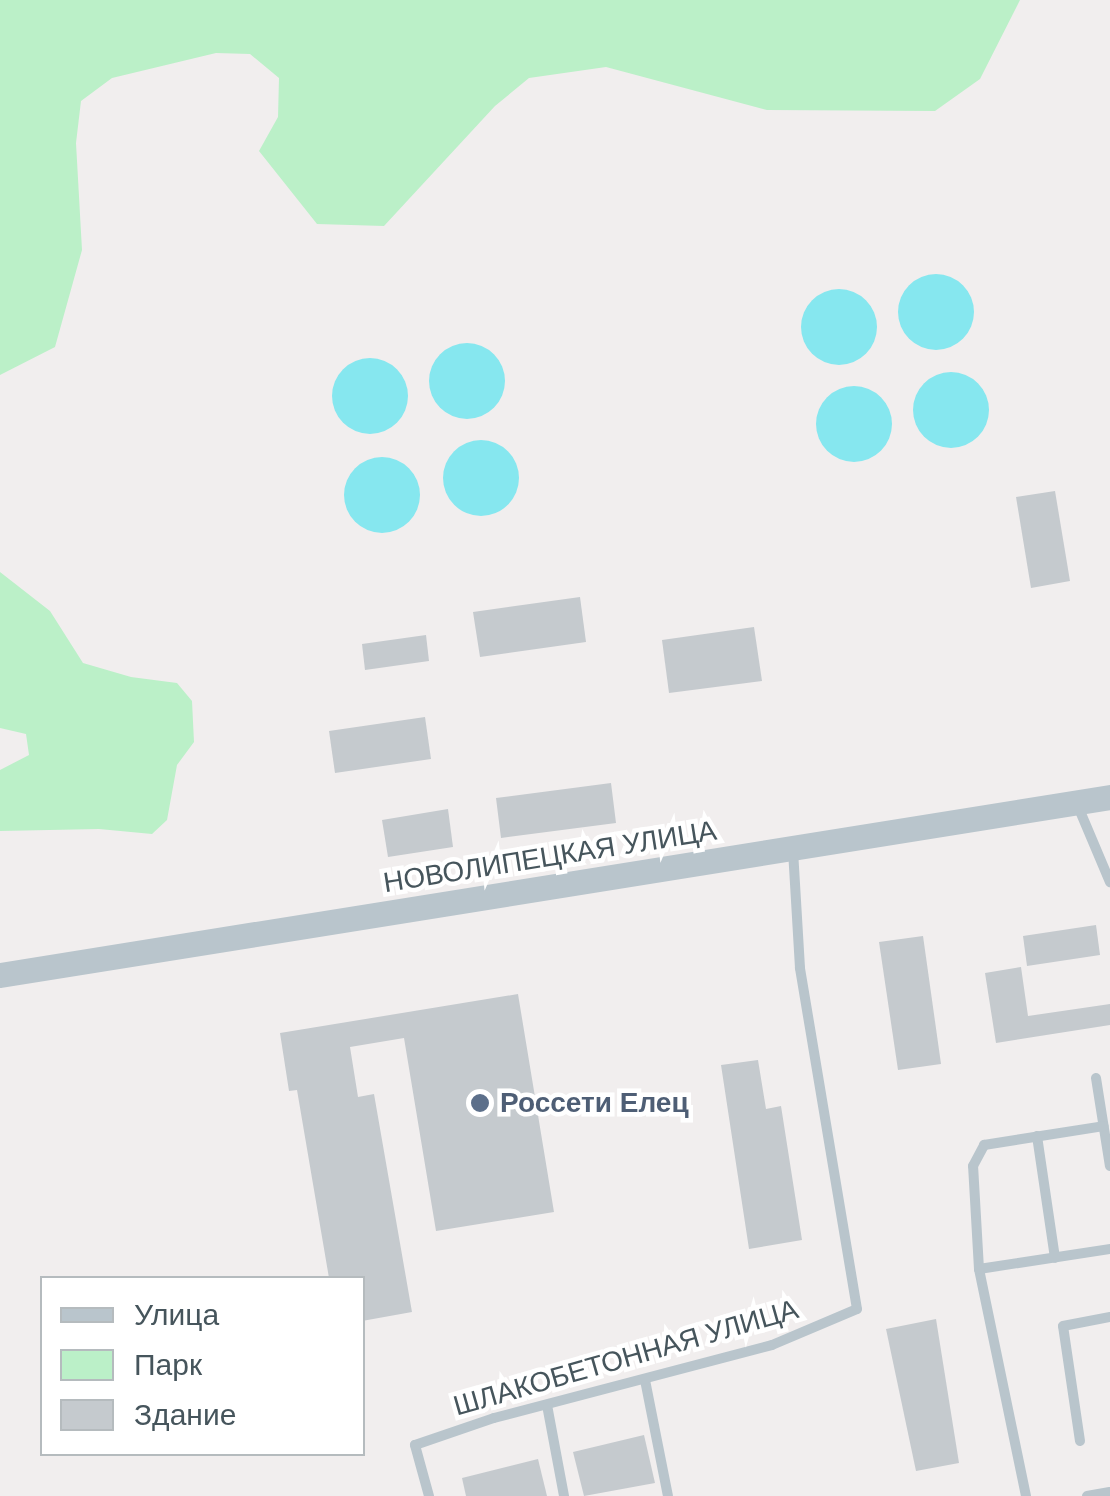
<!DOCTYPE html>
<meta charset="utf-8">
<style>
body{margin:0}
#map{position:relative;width:1110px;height:1496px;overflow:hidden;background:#f1eeee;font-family:Helvetica,sans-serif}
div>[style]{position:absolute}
.green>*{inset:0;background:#bbf0c8}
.water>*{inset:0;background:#86e7ef}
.round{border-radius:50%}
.building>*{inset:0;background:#c5cace}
.service>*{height:10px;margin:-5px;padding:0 5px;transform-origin:5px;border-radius:5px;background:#b9c5cc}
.tertiary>*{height:25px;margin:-12.5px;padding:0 12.5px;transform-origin:12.5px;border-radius:12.5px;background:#b9c5cc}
.dots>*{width:28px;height:28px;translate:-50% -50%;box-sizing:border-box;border:5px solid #fff;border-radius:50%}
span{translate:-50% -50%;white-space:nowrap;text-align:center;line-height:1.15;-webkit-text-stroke:9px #fff;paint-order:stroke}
.street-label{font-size:28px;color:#46555c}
.service-label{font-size:28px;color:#4e5e75;font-weight:700}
.left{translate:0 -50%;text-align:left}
.legend{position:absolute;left:40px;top:1276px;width:325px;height:180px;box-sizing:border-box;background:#fff;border:2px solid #b5bbbe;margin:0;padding:12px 18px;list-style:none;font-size:30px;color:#46555c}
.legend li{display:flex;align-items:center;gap:20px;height:50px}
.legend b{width:50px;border:2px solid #b5bbbe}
</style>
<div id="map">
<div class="green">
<div style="clip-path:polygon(0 0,1020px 0,980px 79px,935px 111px,767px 110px,606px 67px,529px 78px,495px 106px,384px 226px,317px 224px,259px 151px,278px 117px,279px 78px,250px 54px,216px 53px,112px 78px,81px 101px,76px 143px,82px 250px,55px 347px,0 375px)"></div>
<div style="clip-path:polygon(0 572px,50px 611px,83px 663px,131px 677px,177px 683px,192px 701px,194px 742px,177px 765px,167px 820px,152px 834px,99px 829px,0 831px,0 770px,29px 755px,26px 734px,0 728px)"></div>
</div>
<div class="water">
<div class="round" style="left:898px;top:274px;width:76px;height:76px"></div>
<div class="round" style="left:801px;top:289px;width:76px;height:76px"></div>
<div class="round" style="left:429px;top:343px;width:76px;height:76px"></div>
<div class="round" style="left:332px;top:358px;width:76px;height:76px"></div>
<div class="round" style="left:913px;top:372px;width:76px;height:76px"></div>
<div class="round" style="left:816px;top:386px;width:76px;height:76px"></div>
<div class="round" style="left:443px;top:440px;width:76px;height:76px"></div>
<div class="round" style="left:344px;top:457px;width:76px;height:76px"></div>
</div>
<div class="building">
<div style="clip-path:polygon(1055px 491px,1070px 581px,1031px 588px,1016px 497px)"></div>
<div style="clip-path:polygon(580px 597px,586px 642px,480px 657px,473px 612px)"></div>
<div style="clip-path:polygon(754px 627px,762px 681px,669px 693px,662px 640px)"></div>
<div style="clip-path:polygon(426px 635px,429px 661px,365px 670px,362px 644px)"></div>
<div style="clip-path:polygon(425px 717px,431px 759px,335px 773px,329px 731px)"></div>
<div style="clip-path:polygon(611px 783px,616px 823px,501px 838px,496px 798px)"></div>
<div style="clip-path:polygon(448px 809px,453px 847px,388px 857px,382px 820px)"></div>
<div style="clip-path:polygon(1096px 925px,1100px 955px,1027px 966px,1023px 936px)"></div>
<div style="clip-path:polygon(923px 936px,941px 1064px,898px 1070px,879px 942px)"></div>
<div style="clip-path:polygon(1021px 967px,1028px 1016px,1110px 1004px,1110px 1025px,996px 1043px,985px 973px)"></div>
<div style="clip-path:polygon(518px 994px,554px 1212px,436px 1231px,404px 1038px,350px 1047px,358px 1097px,374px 1094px,412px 1312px,362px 1321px,362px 1278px,329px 1278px,297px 1090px,289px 1091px,280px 1033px)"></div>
<div style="clip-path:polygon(758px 1060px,766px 1109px,781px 1106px,802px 1240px,749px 1249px,721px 1065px)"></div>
<div style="clip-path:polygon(936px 1319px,959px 1463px,916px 1471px,886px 1329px)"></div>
<div style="clip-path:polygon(644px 1435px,655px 1483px,584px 1496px,573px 1452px)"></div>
<div style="clip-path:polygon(538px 1459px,547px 1496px,466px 1496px,462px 1478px)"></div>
</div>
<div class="service">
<div style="left:1077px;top:804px;width:85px;rotate:67.1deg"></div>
<div style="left:1096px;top:1078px;width:89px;rotate:81deg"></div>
<div style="left:1037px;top:1136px;width:123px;rotate:81.6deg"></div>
<div style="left:979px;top:1269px;width:133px;rotate:-8.7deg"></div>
<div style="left:645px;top:1380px;width:118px;rotate:78.8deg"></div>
<div style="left:547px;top:1405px;width:93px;rotate:79.4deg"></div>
<div style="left:1080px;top:1441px;width:116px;rotate:-98.4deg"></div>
<div style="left:1063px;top:1326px;width:48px;rotate:-10.8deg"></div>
<div style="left:429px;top:1496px;width:53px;rotate:-105.4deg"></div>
<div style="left:415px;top:1445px;width:83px;rotate:-18.9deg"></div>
<div style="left:494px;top:1418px;width:287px;rotate:-14.7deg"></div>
<div style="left:772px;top:1345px;width:92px;rotate:-23deg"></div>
<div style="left:857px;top:1309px;width:346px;rotate:-99.5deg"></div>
<div style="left:800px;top:968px;width:117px;rotate:-93.4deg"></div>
<div style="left:1026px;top:1496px;width:232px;rotate:-101.7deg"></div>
<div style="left:979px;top:1269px;width:103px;rotate:-93.3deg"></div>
<div style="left:973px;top:1166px;width:24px;rotate:-62deg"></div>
<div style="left:984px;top:1145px;width:121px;rotate:-9deg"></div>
<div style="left:1087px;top:1496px;width:23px;rotate:-10deg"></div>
</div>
<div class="tertiary">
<div style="left:0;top:975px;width:1124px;rotate:-9.11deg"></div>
</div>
<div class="dots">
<div style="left:480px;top:1103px;background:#5c6f8a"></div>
</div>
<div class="street-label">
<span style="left:550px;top:857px;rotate:-9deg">НОВОЛИПЕЦКАЯ УЛИЦА</span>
<span style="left:626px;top:1358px;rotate:-16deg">ШЛАКОБЕТОННАЯ УЛИЦА</span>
</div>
<div class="service-label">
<span class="left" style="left:500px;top:1103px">Россети Елец</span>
</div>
<ul class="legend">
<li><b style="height:12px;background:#b9c5cc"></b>Улица</li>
<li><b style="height:28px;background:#bbf0c8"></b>Парк</li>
<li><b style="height:28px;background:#c5cace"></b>Здание</li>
</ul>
</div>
